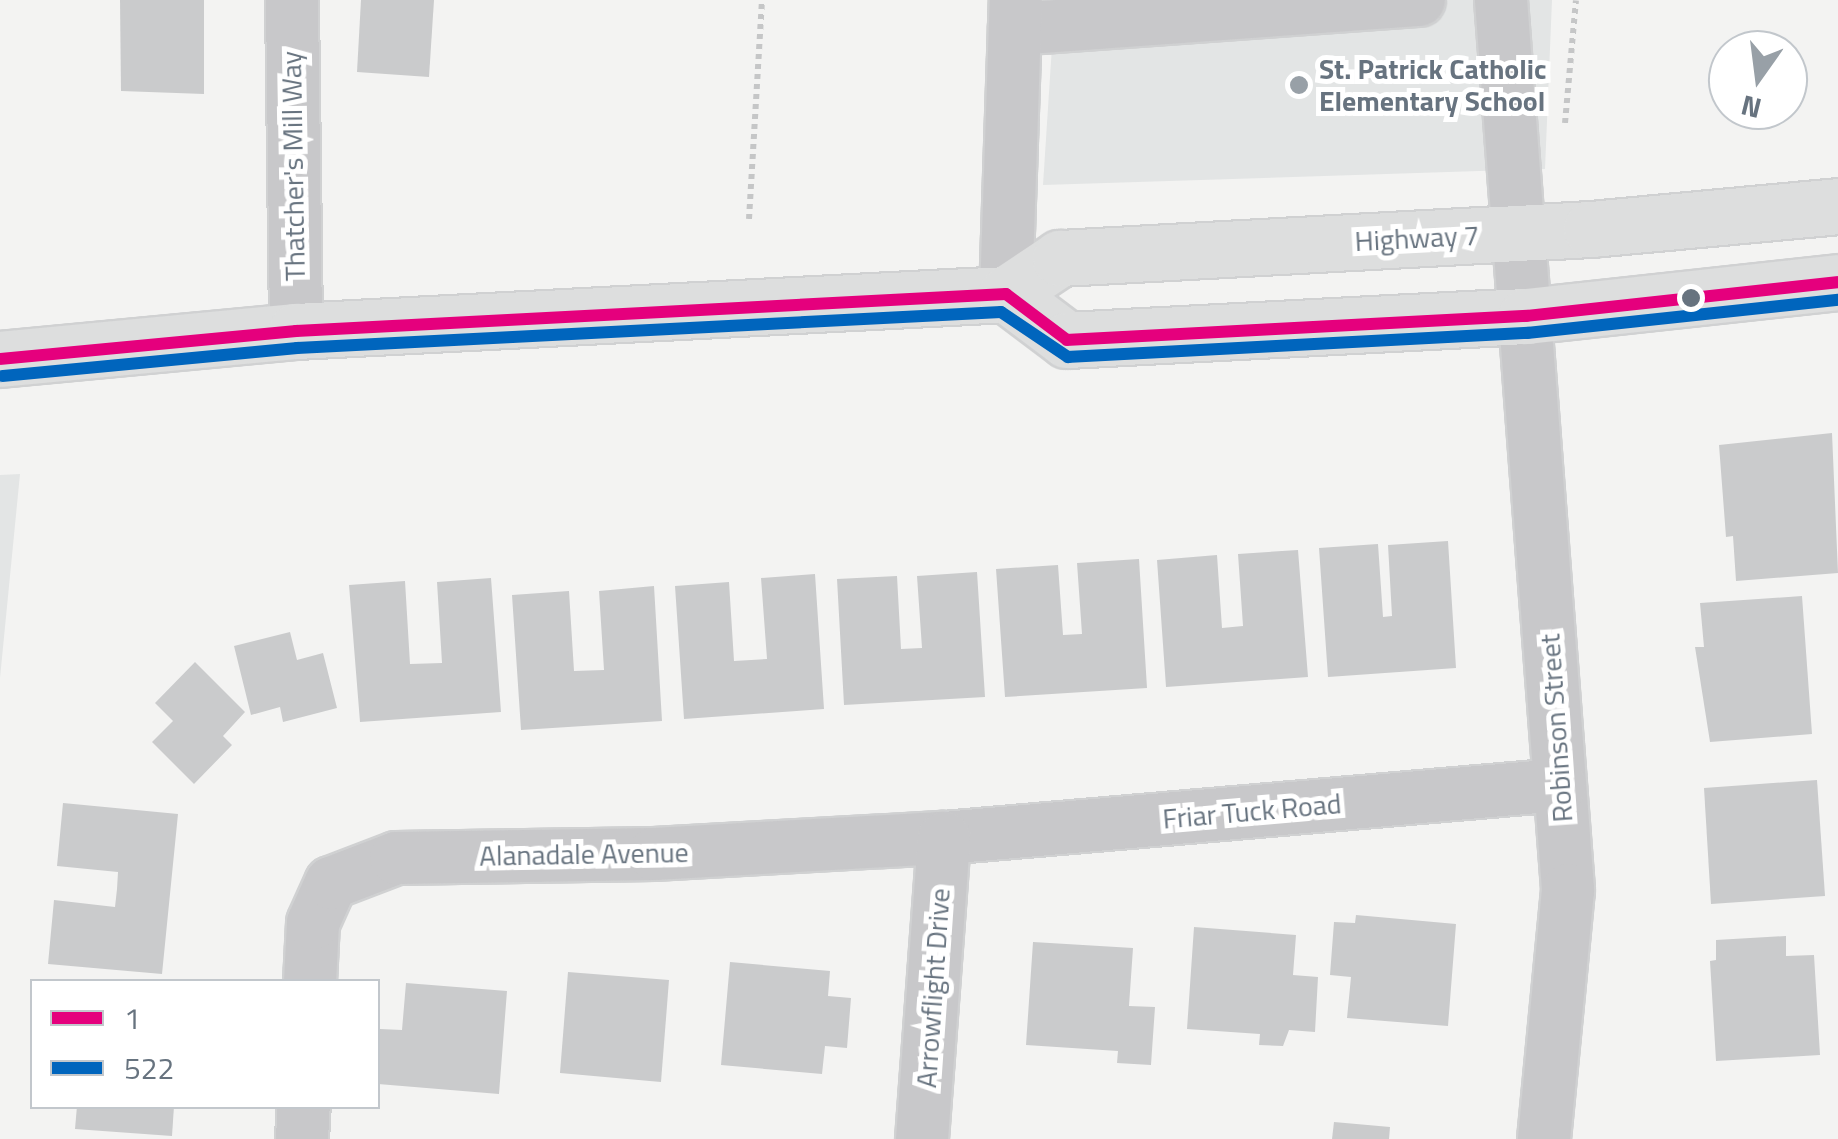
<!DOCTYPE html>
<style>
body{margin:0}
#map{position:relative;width:1838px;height:1139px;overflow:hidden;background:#f3f3f2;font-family:"Titillium Web",sans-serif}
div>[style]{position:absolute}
.built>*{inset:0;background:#e3e5e5}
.building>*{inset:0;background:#cacbcc}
.path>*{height:6px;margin-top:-3px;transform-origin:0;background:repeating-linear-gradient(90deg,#c5c6c7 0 5px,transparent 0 10px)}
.roads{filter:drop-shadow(2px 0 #d0d1d2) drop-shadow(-2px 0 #d0d1d2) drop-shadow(0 2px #d0d1d2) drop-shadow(0 -2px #d0d1d2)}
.minor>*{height:52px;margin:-26px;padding:0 26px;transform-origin:26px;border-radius:26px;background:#c8c8ca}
.major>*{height:55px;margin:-27.5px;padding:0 27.5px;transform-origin:27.5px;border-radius:27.5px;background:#dddede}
.bus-1>*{height:12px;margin:-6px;padding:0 6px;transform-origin:6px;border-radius:6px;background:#e5007d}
.bus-2>*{height:12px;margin:-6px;padding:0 6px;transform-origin:6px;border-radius:6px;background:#0065bd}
.dots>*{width:28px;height:28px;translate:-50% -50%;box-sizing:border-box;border:5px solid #fff;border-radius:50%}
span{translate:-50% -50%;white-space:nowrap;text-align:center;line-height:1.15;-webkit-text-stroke:10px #fff;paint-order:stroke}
.poi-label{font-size:28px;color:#67737f;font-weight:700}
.left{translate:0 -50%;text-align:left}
.street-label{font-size:28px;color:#67737f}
.legend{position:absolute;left:30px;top:979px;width:350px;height:130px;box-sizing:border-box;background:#fff;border:2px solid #c2c7cc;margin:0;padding:12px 18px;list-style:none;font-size:30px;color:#67737f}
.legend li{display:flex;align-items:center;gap:20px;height:50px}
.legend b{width:50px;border:2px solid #c2c7cc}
.north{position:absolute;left:1708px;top:30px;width:100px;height:100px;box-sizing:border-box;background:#fff;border:2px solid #c2c7cc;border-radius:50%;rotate:194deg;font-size:28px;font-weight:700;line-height:40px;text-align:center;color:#67737f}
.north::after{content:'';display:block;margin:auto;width:35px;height:45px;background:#98a0a7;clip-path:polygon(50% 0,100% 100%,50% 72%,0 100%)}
</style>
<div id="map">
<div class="built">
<div style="clip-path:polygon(1055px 0,1552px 0,1545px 169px,1043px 185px)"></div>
<div style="clip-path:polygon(20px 474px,0 678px,0 475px)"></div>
</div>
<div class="building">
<div style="clip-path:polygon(120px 0,204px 0,204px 94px,121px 91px)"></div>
<div style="clip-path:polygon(361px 0,434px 0,429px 77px,357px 72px)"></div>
<div style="clip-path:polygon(1832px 433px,1838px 573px,1736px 581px,1733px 536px,1726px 537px,1719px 445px)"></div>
<div style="clip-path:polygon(1448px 541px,1456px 668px,1328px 677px,1319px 548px,1378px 544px,1383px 617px,1392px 616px,1388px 545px)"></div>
<div style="clip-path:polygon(1298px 550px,1308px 677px,1166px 687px,1157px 560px,1217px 555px,1222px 628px,1243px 626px,1238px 554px)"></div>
<div style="clip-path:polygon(1139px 559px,1147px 688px,1005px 697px,996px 569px,1058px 565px,1063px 635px,1082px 634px,1077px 563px)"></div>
<div style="clip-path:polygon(977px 572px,985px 697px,844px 705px,837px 579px,897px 576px,901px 649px,922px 648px,917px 576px)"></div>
<div style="clip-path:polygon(815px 574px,824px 709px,684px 719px,675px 586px,729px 582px,734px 661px,767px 659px,761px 578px)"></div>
<div style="clip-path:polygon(491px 578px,501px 712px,360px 722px,349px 585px,405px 581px,410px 664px,442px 663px,437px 582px)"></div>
<div style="clip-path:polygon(654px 586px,662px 721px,521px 730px,512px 595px,569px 591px,574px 671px,604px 670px,599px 591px)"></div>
<div style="clip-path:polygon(1802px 596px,1812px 734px,1710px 742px,1695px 647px,1704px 647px,1700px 603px)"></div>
<div style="clip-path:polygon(290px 632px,297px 660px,323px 653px,337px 708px,283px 722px,280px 707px,251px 715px,234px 646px)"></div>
<div style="clip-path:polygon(195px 662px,245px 712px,223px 736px,232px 745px,194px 784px,152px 742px,173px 721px,155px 703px)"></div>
<div style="clip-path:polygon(1817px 780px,1825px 896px,1711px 904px,1704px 788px)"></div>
<div style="clip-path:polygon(63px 803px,178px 814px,162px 974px,48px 964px,54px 900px,115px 907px,117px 889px,118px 872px,57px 866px)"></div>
<div style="clip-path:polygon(1356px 915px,1456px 924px,1448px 1026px,1347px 1018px,1351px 977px,1330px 975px,1334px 922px,1355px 923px)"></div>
<div style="clip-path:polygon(1194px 927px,1296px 935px,1293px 975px,1318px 977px,1315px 1032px,1289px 1030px,1283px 1046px,1259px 1045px,1260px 1034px,1187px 1029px)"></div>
<div style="clip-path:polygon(1786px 936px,1786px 956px,1814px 955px,1820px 1055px,1716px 1061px,1710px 961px,1716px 960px,1716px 940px)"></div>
<div style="clip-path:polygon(1033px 942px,1133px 948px,1129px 1006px,1155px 1007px,1151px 1065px,1117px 1063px,1118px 1051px,1026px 1045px)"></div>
<div style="clip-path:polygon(730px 962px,830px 971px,828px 996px,851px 998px,847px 1048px,825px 1046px,822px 1074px,721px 1065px)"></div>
<div style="clip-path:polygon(568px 972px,669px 980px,661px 1082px,560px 1073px)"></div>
<div style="clip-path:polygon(406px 983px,507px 991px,499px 1094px,378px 1084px,380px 1029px,402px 1030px)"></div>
<div style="clip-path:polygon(77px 1106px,174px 1106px,172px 1136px,75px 1129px)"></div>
<div style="clip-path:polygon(1334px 1122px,1390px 1127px,1389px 1139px,1332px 1139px)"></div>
</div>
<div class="path">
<div style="left:1565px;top:123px;width:123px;rotate:-84.9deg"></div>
<div style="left:749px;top:219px;width:219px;rotate:-86.6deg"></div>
</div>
<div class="roads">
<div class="minor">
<div style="left:292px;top:0;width:331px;rotate:89.3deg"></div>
<div style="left:1501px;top:0;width:893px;rotate:85.69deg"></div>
<div style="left:1568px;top:890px;width:250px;rotate:95.5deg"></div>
<div style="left:1015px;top:29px;width:405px;rotate:-4.1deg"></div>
<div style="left:1006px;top:294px;width:294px;rotate:-88.1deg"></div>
<div style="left:310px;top:982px;width:59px;rotate:-87.1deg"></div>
<div style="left:313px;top:923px;width:44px;rotate:-65.8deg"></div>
<div style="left:331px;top:883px;width:70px;rotate:-21deg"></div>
<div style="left:396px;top:858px;width:258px;rotate:-0.9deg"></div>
<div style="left:654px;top:854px;width:290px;rotate:-3.2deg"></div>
<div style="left:944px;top:838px;width:618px;rotate:-4.92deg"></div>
<div style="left:302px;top:1139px;width:33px;rotate:-87deg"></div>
<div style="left:922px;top:1139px;width:302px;rotate:-85.8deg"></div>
</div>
<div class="major">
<div style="left:1006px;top:294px;width:76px;rotate:37deg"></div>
<div style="left:1067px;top:340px;width:460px;rotate:-3deg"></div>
<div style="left:1526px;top:316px;width:314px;rotate:-6.2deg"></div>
<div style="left:0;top:359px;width:297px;rotate:-5.4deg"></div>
<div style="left:296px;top:331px;width:711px;rotate:-2.98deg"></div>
<div style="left:1006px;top:294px;width:65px;rotate:-33.7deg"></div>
<div style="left:1060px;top:258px;width:532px;rotate:-3.13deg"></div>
<div style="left:1591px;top:229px;width:248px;rotate:-5.3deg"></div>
</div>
</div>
<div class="bus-1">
<div style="left:0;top:359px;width:297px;rotate:-5.4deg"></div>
<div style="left:296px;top:331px;width:711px;rotate:-2.98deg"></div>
<div style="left:1006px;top:294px;width:76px;rotate:37deg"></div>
<div style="left:1067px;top:340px;width:460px;rotate:-3deg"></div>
<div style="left:1526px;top:316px;width:314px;rotate:-6.2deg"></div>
</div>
<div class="bus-2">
<div style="left:2px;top:376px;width:296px;rotate:-5.4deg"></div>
<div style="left:297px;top:348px;width:705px;rotate:-2.93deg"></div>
<div style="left:1001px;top:312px;width:81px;rotate:33.9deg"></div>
<div style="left:1068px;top:357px;width:460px;rotate:-3deg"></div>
<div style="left:1527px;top:333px;width:313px;rotate:-6.1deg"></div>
</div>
<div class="dots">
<div style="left:1299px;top:85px;background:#98a0a7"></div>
<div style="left:1691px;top:298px;background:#67737f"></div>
</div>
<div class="poi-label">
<span class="left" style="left:1319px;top:85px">St. Patrick Catholic<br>Elementary School</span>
</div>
<div class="street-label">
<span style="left:293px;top:166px;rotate:-91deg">Thatcher's Mill Way</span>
<span style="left:1417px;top:238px;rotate:-3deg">Highway 7</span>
<span style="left:1556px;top:728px;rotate:-94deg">Robinson Street</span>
<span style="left:1252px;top:811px;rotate:-5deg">Friar Tuck Road</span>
<span style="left:584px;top:854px;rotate:-1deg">Alanadale Avenue</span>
<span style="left:933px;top:988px;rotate:-86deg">Arrowflight Drive</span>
</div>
<ul class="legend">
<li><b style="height:12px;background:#e5007d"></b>1</li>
<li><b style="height:12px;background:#0065bd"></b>522</li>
</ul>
<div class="north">N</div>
</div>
